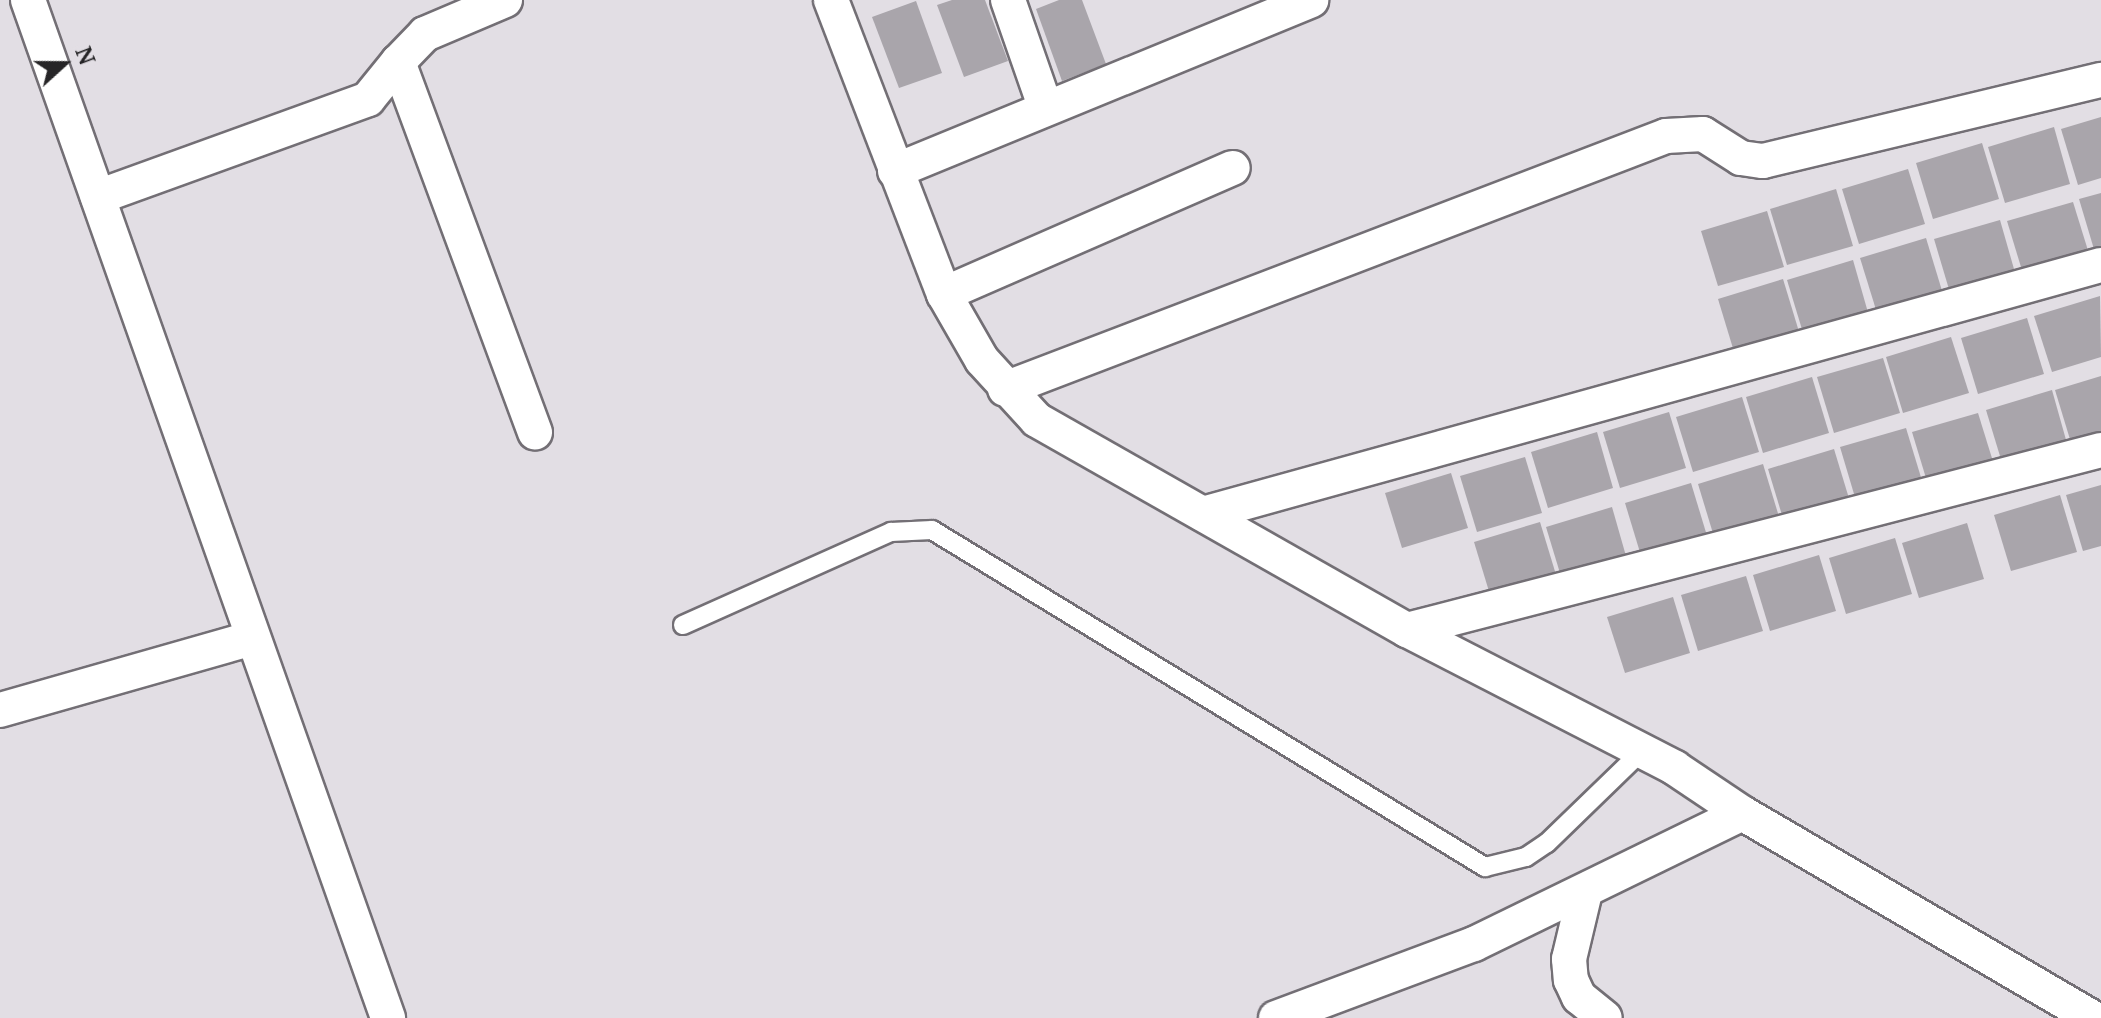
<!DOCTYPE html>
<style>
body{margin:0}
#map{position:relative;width:2101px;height:1018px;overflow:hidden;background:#e2dee4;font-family:"Noto Serif",serif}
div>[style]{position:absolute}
.building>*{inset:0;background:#a9a5ab}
.roads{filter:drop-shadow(2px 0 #736f75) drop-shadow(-2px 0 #736f75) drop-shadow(0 2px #736f75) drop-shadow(0 -2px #736f75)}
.lane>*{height:18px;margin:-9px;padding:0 9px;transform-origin:9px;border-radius:9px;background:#fff}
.street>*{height:34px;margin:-17px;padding:0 17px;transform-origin:17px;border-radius:17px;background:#fff}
span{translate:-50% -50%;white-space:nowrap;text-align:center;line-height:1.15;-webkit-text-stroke:6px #e2dee4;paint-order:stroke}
.north{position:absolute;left:24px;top:24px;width:80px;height:80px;-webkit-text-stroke:6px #e2dee4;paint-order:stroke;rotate:69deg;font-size:22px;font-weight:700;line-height:32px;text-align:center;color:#262527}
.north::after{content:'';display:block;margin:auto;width:28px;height:36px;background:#262527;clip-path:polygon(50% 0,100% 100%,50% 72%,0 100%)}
</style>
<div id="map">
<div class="building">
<div style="clip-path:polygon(952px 0,985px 0,1008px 61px,964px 77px,937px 5px)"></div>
<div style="clip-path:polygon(1059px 0,1082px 0,1106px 64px,1062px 81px,1036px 9px)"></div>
<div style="clip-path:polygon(916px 1px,942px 73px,899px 88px,872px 17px)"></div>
<div style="clip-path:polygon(2101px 117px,2101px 178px,2078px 185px,2061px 129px)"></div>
<div style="clip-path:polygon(2054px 127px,2070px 184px,2005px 203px,1988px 147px)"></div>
<div style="clip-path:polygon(1982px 143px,1999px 199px,1933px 219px,1916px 163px)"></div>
<div style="clip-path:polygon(1908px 169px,1925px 224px,1859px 244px,1842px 189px)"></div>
<div style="clip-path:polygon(1836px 189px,1853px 246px,1787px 265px,1770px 209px)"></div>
<div style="clip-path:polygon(2101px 193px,2101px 254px,2096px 256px,2079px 199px)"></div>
<div style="clip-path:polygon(2073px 202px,2090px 257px,2024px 277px,2007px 221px)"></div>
<div style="clip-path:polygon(1767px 211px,1784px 267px,1718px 286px,1701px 231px)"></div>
<div style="clip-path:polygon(2000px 220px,2016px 276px,1951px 296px,1934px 239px)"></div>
<div style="clip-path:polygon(1926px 238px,1943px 294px,1877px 313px,1860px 258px)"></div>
<div style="clip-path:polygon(1853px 260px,1869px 316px,1804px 336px,1787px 280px)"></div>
<div style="clip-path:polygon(1783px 279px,1800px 335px,1735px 355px,1718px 299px)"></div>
<div style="clip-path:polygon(2100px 296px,2101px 357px,2052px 372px,2034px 316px)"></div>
<div style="clip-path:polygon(2027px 318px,2044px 374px,1978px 394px,1961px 338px)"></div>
<div style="clip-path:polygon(1951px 337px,1969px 393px,1903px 413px,1886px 357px)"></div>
<div style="clip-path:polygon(1883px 358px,1900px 413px,1834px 433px,1817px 377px)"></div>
<div style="clip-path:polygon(2101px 376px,2101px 437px,2072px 446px,2055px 390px)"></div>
<div style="clip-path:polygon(1812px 377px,1829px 433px,1763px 453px,1746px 397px)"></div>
<div style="clip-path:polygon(2052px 390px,2068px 447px,2003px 466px,1986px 410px)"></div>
<div style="clip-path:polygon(1742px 397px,1759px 452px,1693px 472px,1676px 417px)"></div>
<div style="clip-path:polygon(1669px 412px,1686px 468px,1620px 488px,1603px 432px)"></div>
<div style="clip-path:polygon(1978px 413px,1995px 468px,1929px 488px,1912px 432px)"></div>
<div style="clip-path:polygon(1906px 428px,1923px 484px,1857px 504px,1840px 447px)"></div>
<div style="clip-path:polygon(1597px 432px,1613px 488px,1548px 508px,1531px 452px)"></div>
<div style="clip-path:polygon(1834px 449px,1851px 505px,1785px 525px,1768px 469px)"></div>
<div style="clip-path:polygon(1525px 457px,1542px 513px,1477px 532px,1460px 476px)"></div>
<div style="clip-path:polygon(1763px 464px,1780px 520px,1715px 540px,1698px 484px)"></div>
<div style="clip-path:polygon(1451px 473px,1468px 528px,1402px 548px,1385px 493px)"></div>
<div style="clip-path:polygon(1691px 483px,1708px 539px,1642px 559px,1625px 503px)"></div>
<div style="clip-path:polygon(2101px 485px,2101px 546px,2083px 551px,2066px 495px)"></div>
<div style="clip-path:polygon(2060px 495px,2077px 552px,2011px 571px,1994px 515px)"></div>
<div style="clip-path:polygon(1612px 507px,1628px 563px,1563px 583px,1546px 527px)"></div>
<div style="clip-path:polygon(1540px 522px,1557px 578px,1491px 598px,1474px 542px)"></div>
<div style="clip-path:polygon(1967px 523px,1984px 579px,1919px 598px,1902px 543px)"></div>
<div style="clip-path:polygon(1895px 538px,1912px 594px,1846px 614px,1829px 558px)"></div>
<div style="clip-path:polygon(1819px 555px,1836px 611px,1770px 631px,1753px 575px)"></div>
<div style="clip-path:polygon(1746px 576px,1763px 631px,1698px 651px,1681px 595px)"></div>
<div style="clip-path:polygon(1673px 597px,1690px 653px,1625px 673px,1607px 617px)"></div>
</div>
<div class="roads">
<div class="lane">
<div style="left:683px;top:625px;width:228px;rotate:-24.1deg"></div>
<div style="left:891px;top:532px;width:41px;rotate:-2.8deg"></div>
<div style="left:932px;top:530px;width:648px;rotate:31.36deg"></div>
<div style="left:1485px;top:867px;width:42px;rotate:-13.7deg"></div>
<div style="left:1526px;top:857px;width:25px;rotate:-34deg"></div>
<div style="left:1547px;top:843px;width:132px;rotate:-44.1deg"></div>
</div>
<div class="street">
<div style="left:28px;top:0;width:1080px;rotate:70.52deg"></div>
<div style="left:831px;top:0;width:315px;rotate:69deg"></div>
<div style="left:944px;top:294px;width:76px;rotate:60.1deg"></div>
<div style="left:982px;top:360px;width:81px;rotate:47.5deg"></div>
<div style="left:1037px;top:420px;width:425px;rotate:29.6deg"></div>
<div style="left:1407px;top:630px;width:301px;rotate:27.2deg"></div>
<div style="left:1675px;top:768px;width:81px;rotate:33.9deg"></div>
<div style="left:1742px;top:813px;width:406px;rotate:30.3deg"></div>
<div style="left:1008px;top:0;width:112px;rotate:70.8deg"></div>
<div style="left:398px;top:62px;width:39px;rotate:-46deg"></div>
<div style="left:425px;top:34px;width:87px;rotate:-23deg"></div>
<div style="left:895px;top:171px;width:450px;rotate:-22.3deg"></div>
<div style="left:98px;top:197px;width:287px;rotate:-19.9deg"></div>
<div style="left:368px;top:99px;width:48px;rotate:-51deg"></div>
<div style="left:398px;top:62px;width:395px;rotate:69.7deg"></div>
<div style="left:944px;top:294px;width:315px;rotate:-23.6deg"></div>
<div style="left:1005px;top:389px;width:708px;rotate:-20.94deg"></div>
<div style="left:1666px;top:136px;width:37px;rotate:-3deg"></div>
<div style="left:1703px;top:134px;width:45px;rotate:32.3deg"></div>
<div style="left:1741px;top:158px;width:22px;rotate:8deg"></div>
<div style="left:1763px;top:161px;width:348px;rotate:-13.5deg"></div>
<div style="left:1203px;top:514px;width:932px;rotate:-15.5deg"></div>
<div style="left:1407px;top:630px;width:717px;rotate:-14.54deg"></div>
<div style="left:0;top:710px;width:263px;rotate:-15.9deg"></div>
<div style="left:1585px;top:892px;width:69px;rotate:103.4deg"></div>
<div style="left:1569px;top:959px;width:21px;rotate:85deg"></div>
<div style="left:1571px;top:980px;width:19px;rotate:65deg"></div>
<div style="left:1579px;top:997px;width:33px;rotate:39deg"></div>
<div style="left:1276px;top:1018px;width:211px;rotate:-20.5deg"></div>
<div style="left:1474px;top:944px;width:298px;rotate:-26deg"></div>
</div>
</div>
<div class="north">N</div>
</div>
